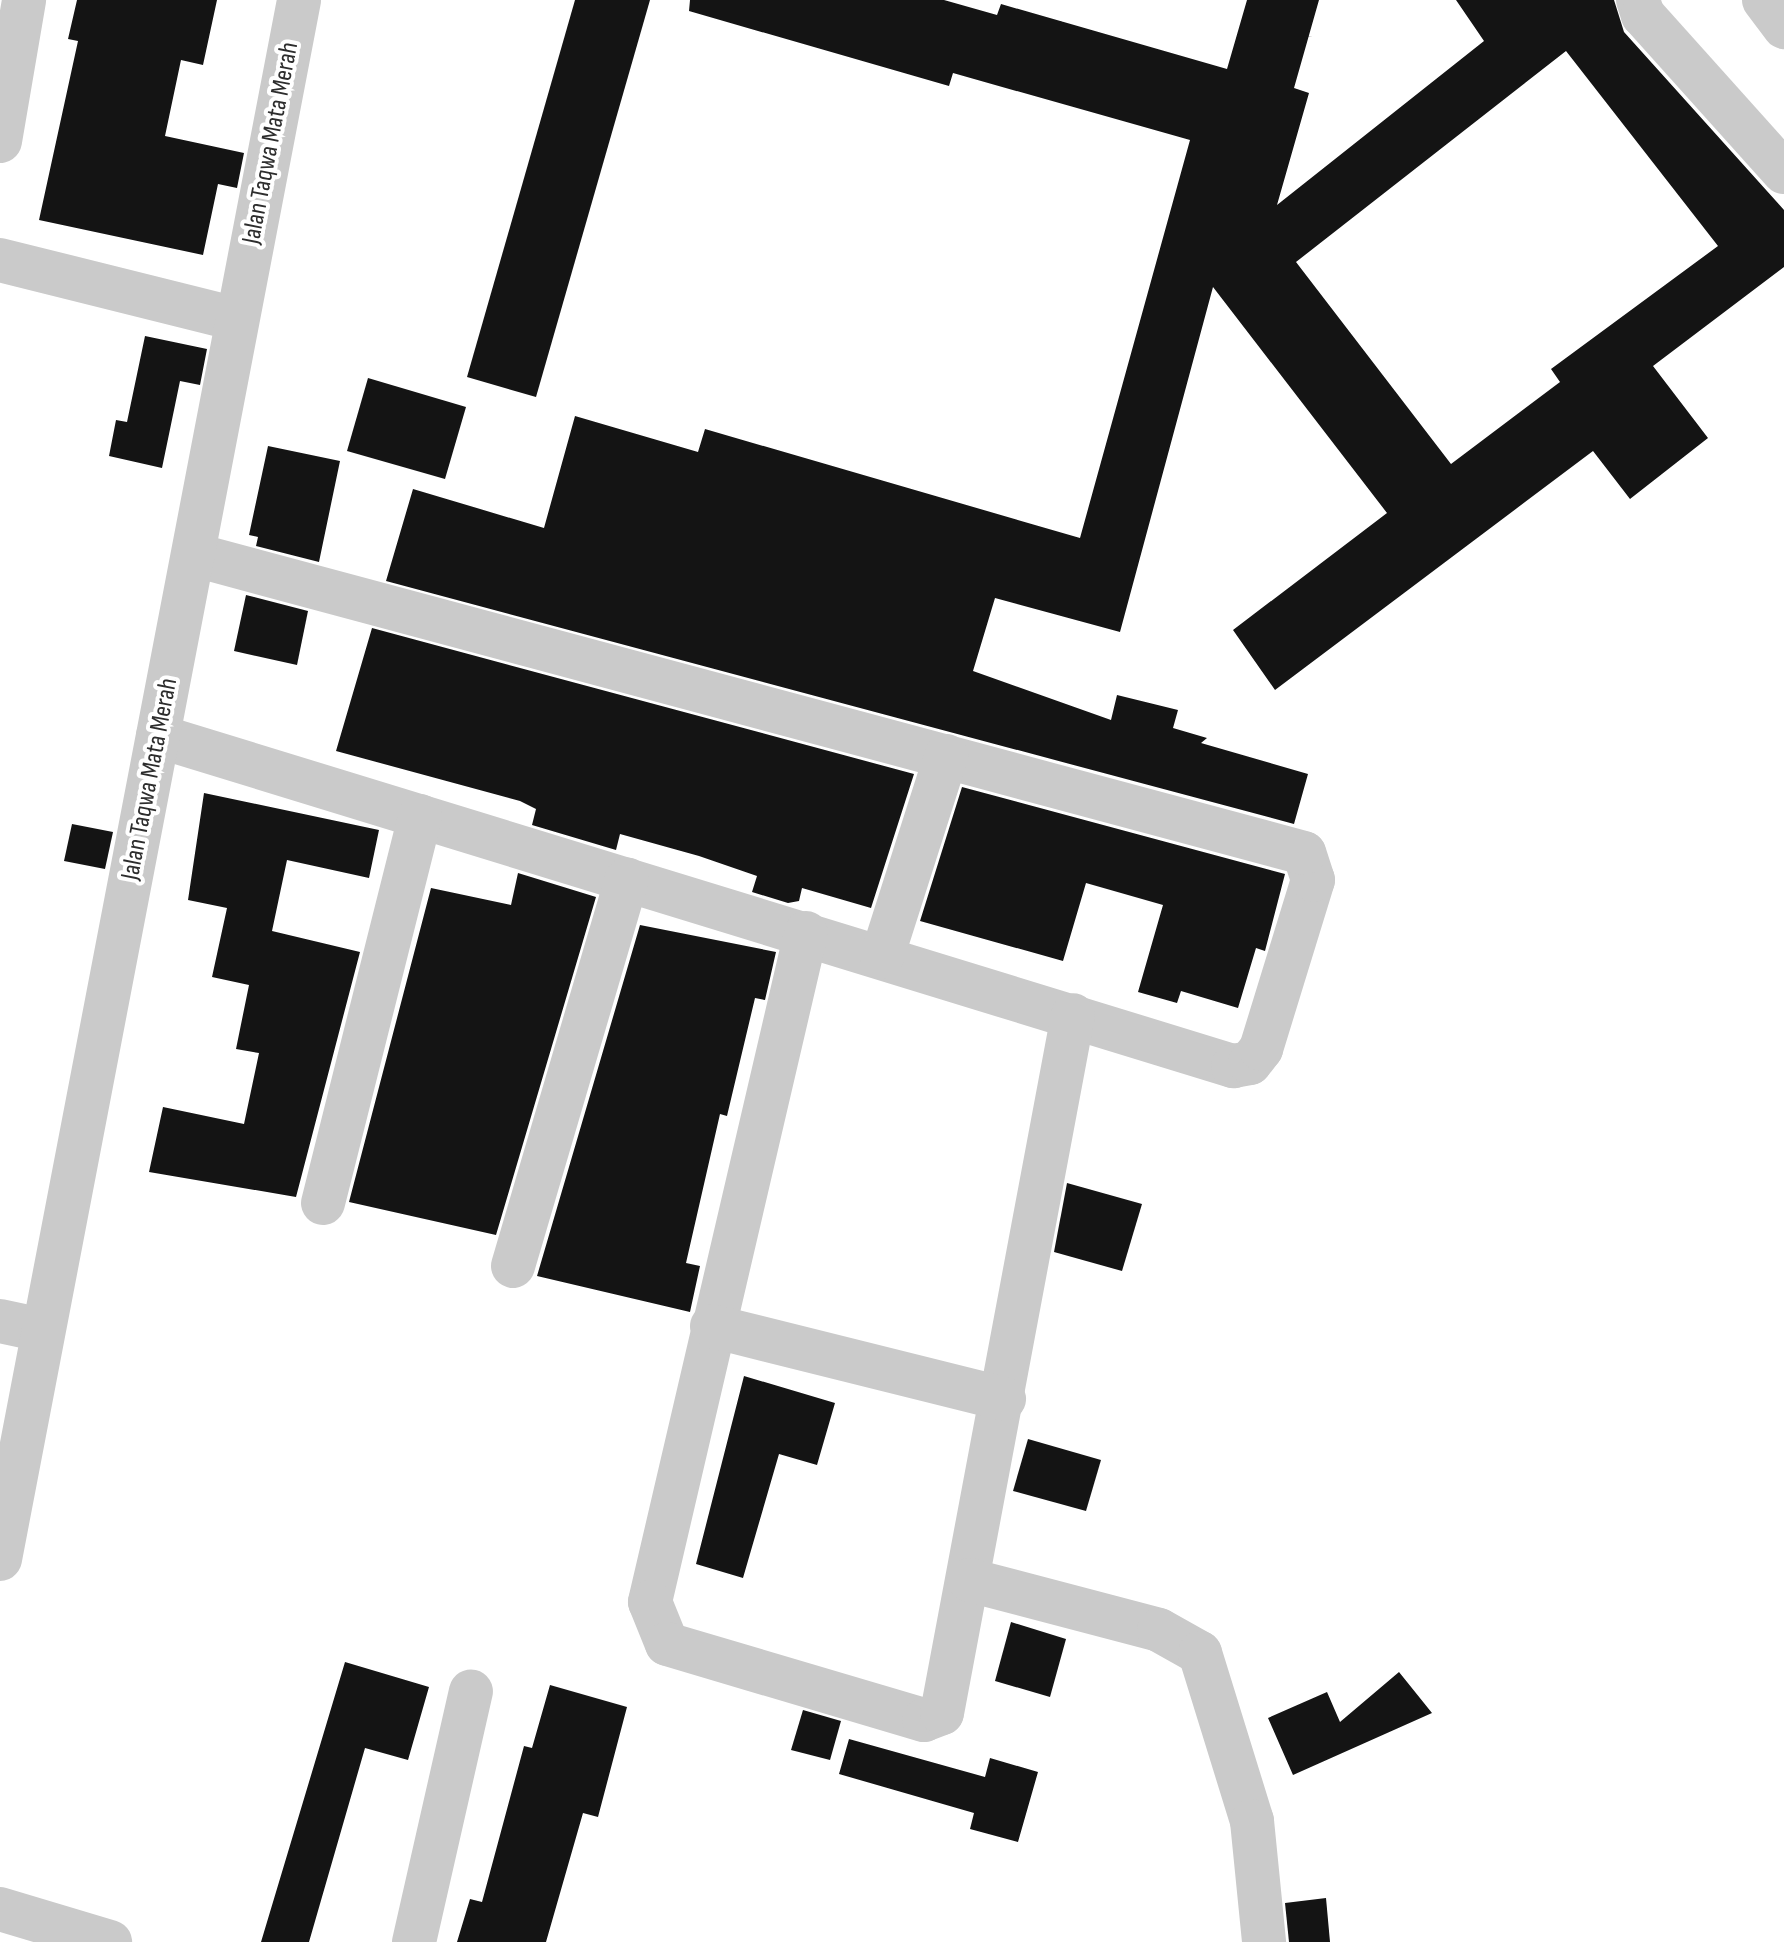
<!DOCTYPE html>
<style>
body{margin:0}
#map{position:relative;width:1784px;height:1942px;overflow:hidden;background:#fff;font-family:"Sofia Sans Condensed",sans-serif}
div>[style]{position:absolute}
.building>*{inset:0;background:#141414}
.street>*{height:44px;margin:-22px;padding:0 22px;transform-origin:22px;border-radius:22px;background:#cacaca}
span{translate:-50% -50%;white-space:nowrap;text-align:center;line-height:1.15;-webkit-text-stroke:8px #fff;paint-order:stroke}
.street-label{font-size:26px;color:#2d2d2d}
</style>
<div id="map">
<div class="building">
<div style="clip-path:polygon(77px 0,217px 0,203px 65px,181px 60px,165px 136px,244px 153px,237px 188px,218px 184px,203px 255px,39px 220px,78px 41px,68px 39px)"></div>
<div style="clip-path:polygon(575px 0,650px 0,536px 397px,467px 377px)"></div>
<div style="clip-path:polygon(evenodd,690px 0,944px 0,997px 15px,1001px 4px,1227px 69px,1247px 0,1319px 0,1294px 88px,1309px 93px,1277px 205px,1484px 41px,1456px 0,1614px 0,1624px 32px,1784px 210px,1784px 267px,1653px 366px,1708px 438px,1630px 499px,1593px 451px,1275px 690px,1233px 630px,1387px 513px,1213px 287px,1120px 632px,995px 598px,973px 671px,1111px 720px,1117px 695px,1178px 710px,1173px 728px,1207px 738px,1201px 743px,1308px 774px,1294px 824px,386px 581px,413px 489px,544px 528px,575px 416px,698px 452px,705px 429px,1080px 538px,1190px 140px,953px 73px,949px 86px,689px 11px,690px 0,1566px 51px,1718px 246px,1551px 369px,1560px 382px,1451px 464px,1296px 262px,1566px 51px)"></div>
<div style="clip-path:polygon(145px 336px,207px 349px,200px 385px,180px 381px,162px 468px,109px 456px,116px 420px,127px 422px)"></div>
<div style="clip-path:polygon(368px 378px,466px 407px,445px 479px,347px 451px)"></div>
<div style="clip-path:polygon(268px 446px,340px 461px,319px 562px,256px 546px,258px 537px,249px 535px)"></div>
<div style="clip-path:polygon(246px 595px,308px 611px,297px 665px,234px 651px)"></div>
<div style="clip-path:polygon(372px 628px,914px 774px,871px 908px,802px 888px,799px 901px,788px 903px,752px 892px,757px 876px,699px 856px,620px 834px,616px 850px,532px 825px,536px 809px,520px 801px,336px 751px)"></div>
<div style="clip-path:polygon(962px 787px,1285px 874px,1265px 951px,1256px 948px,1238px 1008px,1181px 991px,1177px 1003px,1138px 992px,1163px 905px,1086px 883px,1063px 961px,920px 921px)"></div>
<div style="clip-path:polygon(204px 793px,379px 830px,369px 878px,287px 860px,272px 931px,360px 952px,296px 1197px,149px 1172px,163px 1107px,244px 1124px,259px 1053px,236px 1049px,249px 985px,212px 977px,227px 908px,188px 900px)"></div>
<div style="clip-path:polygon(72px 824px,113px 832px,105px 869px,64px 861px)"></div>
<div style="clip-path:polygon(518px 873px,596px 897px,496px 1235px,349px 1202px,431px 888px,511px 905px)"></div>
<div style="clip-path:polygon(640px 925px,776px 952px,765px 1000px,755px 998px,727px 1116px,720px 1114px,686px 1263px,700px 1266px,690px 1312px,537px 1276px)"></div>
<div style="clip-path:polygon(1067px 1183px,1142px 1204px,1122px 1271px,1054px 1252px)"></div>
<div style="clip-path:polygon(744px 1376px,835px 1403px,817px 1465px,779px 1454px,743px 1578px,696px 1564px)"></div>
<div style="clip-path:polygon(1028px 1439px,1101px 1460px,1086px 1511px,1013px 1491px)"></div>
<div style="clip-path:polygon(1011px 1622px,1066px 1639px,1050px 1697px,995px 1681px)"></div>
<div style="clip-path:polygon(345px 1662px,429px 1687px,408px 1760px,365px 1748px,309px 1942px,261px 1942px)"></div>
<div style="clip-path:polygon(1399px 1672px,1432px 1713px,1293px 1775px,1268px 1718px,1327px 1692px,1340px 1722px)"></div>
<div style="clip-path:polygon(550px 1685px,627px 1707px,598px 1817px,583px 1813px,546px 1942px,457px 1942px,470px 1899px,482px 1902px,524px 1746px,532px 1748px)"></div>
<div style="clip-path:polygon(803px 1710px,841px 1721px,830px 1760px,791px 1750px)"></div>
<div style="clip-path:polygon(849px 1739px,985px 1777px,990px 1758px,1038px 1772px,1018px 1842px,970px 1829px,974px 1813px,839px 1774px)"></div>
<div style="clip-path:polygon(1326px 1898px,1330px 1942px,1289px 1942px,1285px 1903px)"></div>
</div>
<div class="street">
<div style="left:1638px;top:0;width:16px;rotate:72deg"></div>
<div style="left:1643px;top:15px;width:211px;rotate:48.1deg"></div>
<div style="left:1764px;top:0;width:34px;rotate:53deg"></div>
<div style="left:0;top:141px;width:143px;rotate:-80.3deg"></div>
<div style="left:0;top:260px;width:244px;rotate:14deg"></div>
<div style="left:158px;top:736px;width:1125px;rotate:17.07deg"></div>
<div style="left:1233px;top:1066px;width:17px;rotate:-10deg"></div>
<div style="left:1250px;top:1063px;width:18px;rotate:-52deg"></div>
<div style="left:1261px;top:1049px;width:177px;rotate:-72.9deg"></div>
<div style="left:1313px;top:880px;width:28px;rotate:-108deg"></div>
<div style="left:1304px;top:853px;width:1148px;rotate:-164.96deg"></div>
<div style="left:806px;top:933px;width:687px;rotate:103.13deg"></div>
<div style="left:650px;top:1602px;width:45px;rotate:68deg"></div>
<div style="left:667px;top:1644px;width:268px;rotate:16.5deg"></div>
<div style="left:924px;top:1720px;width:19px;rotate:-21deg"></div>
<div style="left:942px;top:1713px;width:710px;rotate:-79.37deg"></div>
<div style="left:882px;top:957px;width:211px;rotate:-72.3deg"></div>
<div style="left:323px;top:1203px;width:399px;rotate:-75.9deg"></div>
<div style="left:513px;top:1266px;width:403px;rotate:-73.6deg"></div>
<div style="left:0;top:1321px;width:43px;rotate:12.1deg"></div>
<div style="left:712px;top:1326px;width:301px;rotate:14deg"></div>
<div style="left:0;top:1559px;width:1587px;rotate:-79.14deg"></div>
<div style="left:969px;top:1580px;width:196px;rotate:14.7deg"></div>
<div style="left:1159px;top:1630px;width:47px;rotate:29.3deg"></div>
<div style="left:1200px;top:1653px;width:176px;rotate:72.8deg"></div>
<div style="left:1252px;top:1821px;width:122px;rotate:84.3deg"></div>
<div style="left:0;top:1909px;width:115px;rotate:16.7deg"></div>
<div style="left:414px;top:1942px;width:257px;rotate:-77.2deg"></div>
</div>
<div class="street-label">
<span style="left:271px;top:143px;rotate:-79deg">Jalan Taqwa Mata Merah</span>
<span style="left:150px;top:779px;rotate:-79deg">Jalan Taqwa Mata Merah</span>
</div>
</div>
